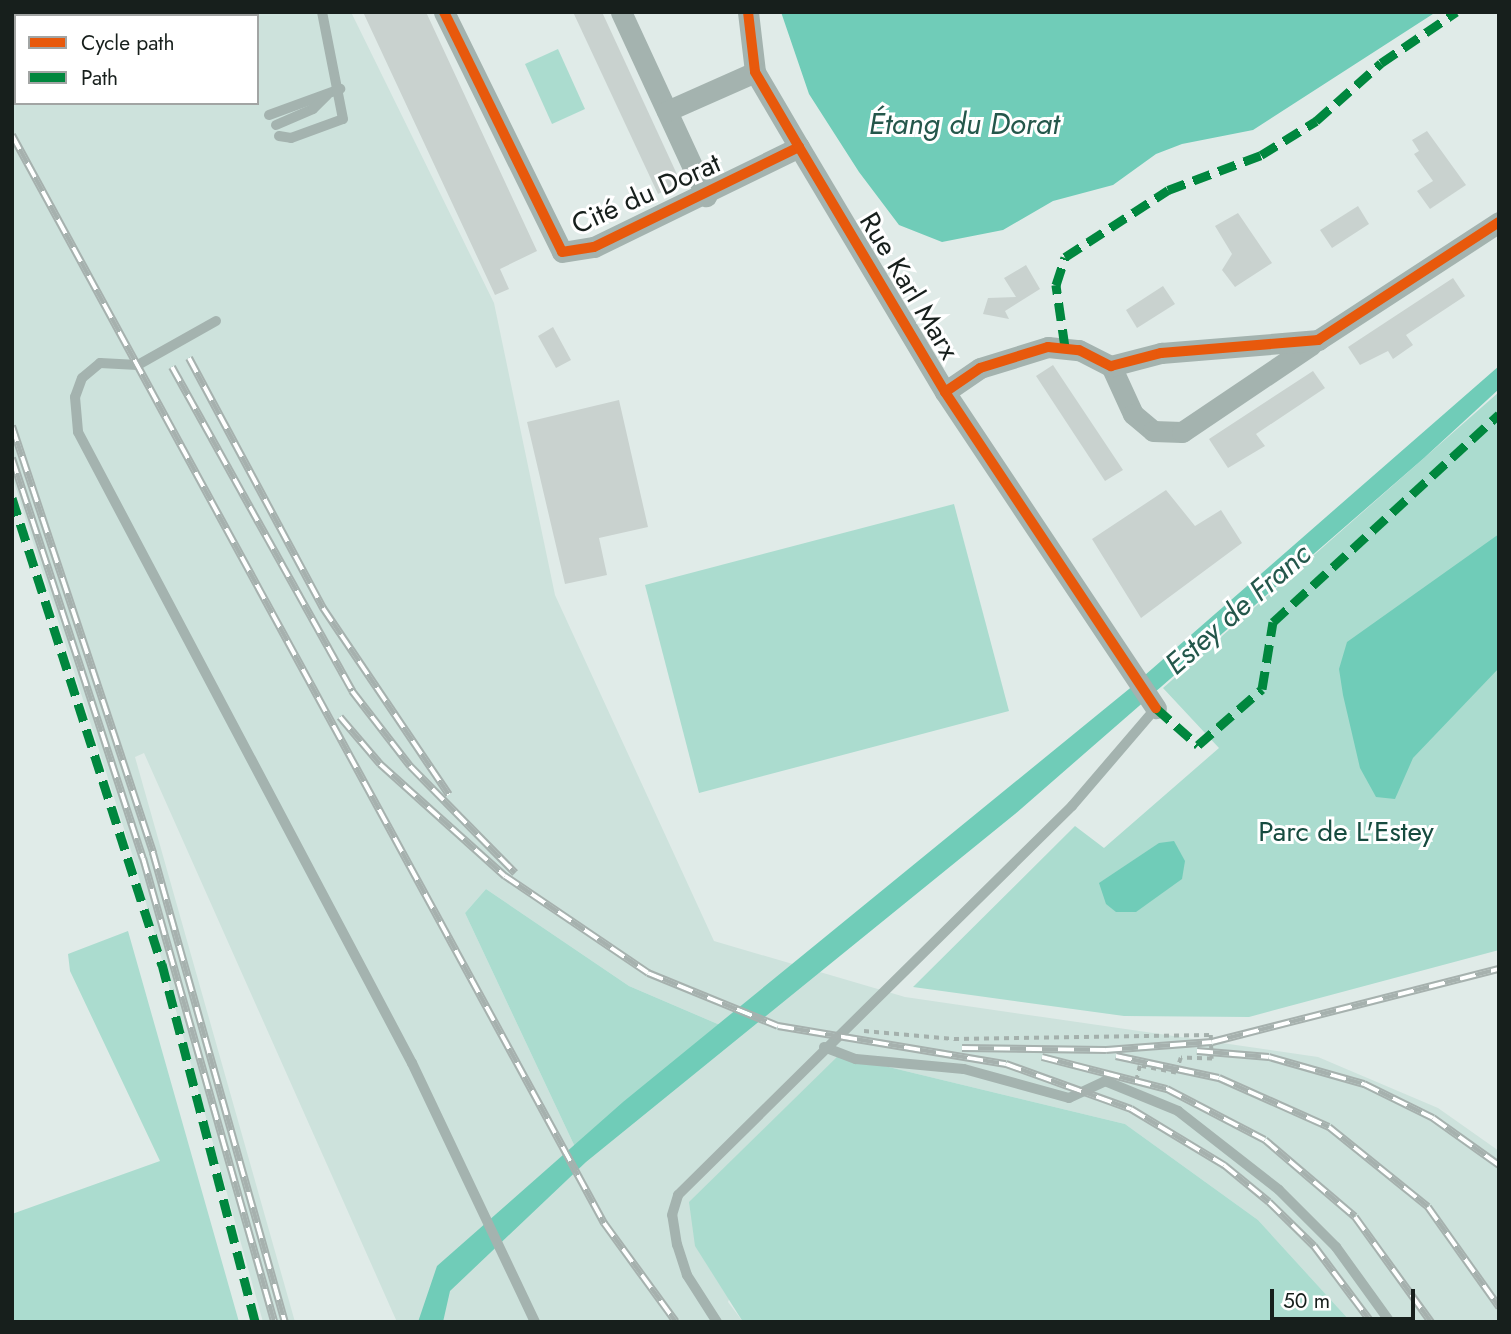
<!DOCTYPE html>
<meta charset="utf-8">
<style>
body{margin:0}
#map{position:relative;width:1511px;height:1334px;overflow:hidden;background:#e0ebe8;font-family:Jost,sans-serif}
div>[style]{position:absolute}
.built>*{inset:0;background:#cde2dc}
.green>*{inset:0;background:#abdccf}
.water>*{inset:0;background:#70ccb8}
.building>*{inset:0;background:#c9d2cf}
.path>*{height:3.5px;margin-top:-1.75px;transform-origin:0;background:repeating-linear-gradient(90deg,#a4b0ac 0 5px,transparent 0 10px)}
.service>*{height:10px;margin:-5px;padding:0 5px;transform-origin:5px;border-radius:5px;background:#a4b3af}
.minor>*{height:21px;margin:-10.5px;padding:0 10.5px;transform-origin:10.5px;border-radius:10.5px;background:#a4b3af}
.tertiary>*{height:24px;margin:-12px;padding:0 12px;transform-origin:12px;border-radius:12px;background:#a4b3af}
.tram>*{height:2px;margin:-1px;padding:0 1px;transform-origin:1px;border-radius:1px;background:#a6b1ae}
.rail>*{height:8px;margin-top:-4px;transform-origin:0;background:repeating-linear-gradient(90deg,#fff 0 16px,#a6b1ae 0 32px);box-sizing:border-box;border-block:2px solid #a6b1ae}
.quiet>*{height:9px;margin-top:-4.5px;transform-origin:0;background:repeating-linear-gradient(90deg,#00873e 0 18px,transparent 0 27px)}
.cycleway>*{height:10px;margin:-5px;padding:0 5px;transform-origin:5px;border-radius:5px;background:#e8590c}
span{translate:-50% -50%;white-space:nowrap;text-align:center;line-height:1.15;-webkit-text-stroke:6px #fff;paint-order:stroke}
.street-label{font-size:28px;color:#171f1c}
.park-label{font-size:28px;color:#164b3f}
.water-label{font-size:30px;color:#24574b;font-style:italic}
.frame{position:absolute;inset:0;border:14px solid #171f1c;pointer-events:none}
.legend{position:absolute;left:14px;top:14px;width:245px;height:91px;box-sizing:border-box;background:#fff;border:2px solid #a2a5a4;margin:0;padding:9px 12px;list-style:none;font-size:21px;color:#171f1c}
.legend li{display:flex;align-items:center;gap:14px;height:35px}
.legend b{width:35px;border:2px solid #a2a5a4}
.scale{position:absolute;left:1270px;top:1289px;width:145px;height:32px;box-sizing:border-box;border:4px solid #171f1c;border-top:0;padding-left:9px;font-size:21px;line-height:24px;white-space:nowrap;color:#171f1c;-webkit-text-stroke:5px #fff;paint-order:stroke}
</style>
<div id="map">
<div class="built">
<div style="clip-path:polygon(evenodd,162px 12px,351px 12px,494px 303px,555px 595px,714px 941px,905px 997px,1318px 1057px,1438px 1108px,1499px 1151px,1499px 1322px,1351px 1322px,1258px 1220px,1125px 1124px,839px 1055px,728px 1302px,743px 1322px,397px 1322px,144px 753px,135px 757px,295px 1322px,263px 1322px,134px 860px,12px 476px,12px 66px,16px 103px,257px 103px,257px 16px,152px 16px,162px 12px,486px 889px,629px 986px,720px 1025px,575px 1147px,465px 913px,486px 889px)"></div>
</div>
<div class="green">
<div style="clip-path:polygon(558px 49px,585px 109px,552px 124px,525px 64px)"></div>
<div style="clip-path:polygon(1499px 392px,1499px 950px,1249px 1017px,1124px 1016px,913px 987px,1075px 826px,1104px 848px,1219px 748px,1163px 688px)"></div>
<div style="clip-path:polygon(954px 504px,1009px 711px,699px 793px,645px 585px)"></div>
<div style="clip-path:polygon(486px 889px,629px 986px,720px 1025px,575px 1147px,465px 913px)"></div>
<div style="clip-path:polygon(128px 931px,239px 1322px,12px 1322px,12px 1214px,160px 1161px,70px 971px,68px 954px)"></div>
<div style="clip-path:polygon(839px 1055px,1125px 1124px,1258px 1220px,1351px 1322px,743px 1322px,695px 1246px,689px 1202px)"></div>
</div>
<div class="water">
<div style="clip-path:polygon(781px 12px,1436px 12px,1253px 130px,1182px 144px,1156px 154px,1113px 185px,1053px 201px,1003px 230px,942px 242px,899px 225px,859px 172px,809px 94px)"></div>
<div style="clip-path:polygon(1499px 366px,1499px 389px,1424px 458px,1015px 814px,586px 1162px,450px 1291px,443px 1322px,418px 1322px,437px 1266px,623px 1102px,1129px 689px)"></div>
<div style="clip-path:polygon(1499px 534px,1499px 668px,1413px 758px,1395px 799px,1376px 797px,1360px 768px,1343px 695px,1339px 669px,1347px 642px)"></div>
<div style="clip-path:polygon(1174px 841px,1185px 861px,1182px 879px,1136px 912px,1116px 912px,1106px 904px,1099px 883px,1159px 843px)"></div>
</div>
<div class="building">
<div style="clip-path:polygon(363px 12px,426px 12px,537px 251px,500px 269px,509px 289px,495px 295px)"></div>
<div style="clip-path:polygon(573px 12px,602px 12px,681px 183px,658px 194px)"></div>
<div style="clip-path:polygon(1427px 131px,1466px 185px,1430px 209px,1417px 191px,1433px 181px,1414px 154px,1419px 151px,1412px 140px)"></div>
<div style="clip-path:polygon(1358px 206px,1369px 224px,1332px 248px,1320px 230px)"></div>
<div style="clip-path:polygon(1238px 213px,1272px 263px,1235px 287px,1222px 270px,1232px 254px,1215px 226px)"></div>
<div style="clip-path:polygon(1026px 265px,1040px 289px,1005px 311px,1009px 319px,983px 314px,988px 298px,1016px 297px,1004px 278px)"></div>
<div style="clip-path:polygon(1453px 278px,1465px 296px,1406px 335px,1413px 345px,1393px 359px,1388px 351px,1360px 365px,1348px 347px)"></div>
<div style="clip-path:polygon(1163px 286px,1175px 304px,1137px 328px,1126px 310px)"></div>
<div style="clip-path:polygon(553px 327px,571px 360px,556px 368px,538px 336px)"></div>
<div style="clip-path:polygon(1053px 365px,1123px 470px,1105px 481px,1036px 376px)"></div>
<div style="clip-path:polygon(1313px 371px,1325px 388px,1256px 434px,1265px 446px,1228px 468px,1209px 439px)"></div>
<div style="clip-path:polygon(619px 400px,648px 527px,599px 538px,607px 575px,565px 584px,527px 422px)"></div>
<div style="clip-path:polygon(1166px 490px,1195px 526px,1221px 510px,1242px 543px,1141px 618px,1092px 539px)"></div>
</div>
<div class="path">
<div style="left:119px;top:16px;width:11px;rotate:-22deg"></div>
<div style="left:864px;top:1031px;width:90px;rotate:5.1deg"></div>
<div style="left:954px;top:1039px;width:257px;rotate:-0.9deg"></div>
<div style="left:1211px;top:1035px;width:24px;rotate:88deg"></div>
<div style="left:1212px;top:1059px;width:31px;rotate:-178deg"></div>
<div style="left:1181px;top:1058px;width:16px;rotate:108deg"></div>
<div style="left:1176px;top:1073px;width:37px;rotate:-169deg"></div>
<div style="left:1140px;top:1066px;width:13px;rotate:103deg"></div>
</div>
<div class="service">
<div style="left:269px;top:115px;width:76px;rotate:-20.1deg"></div>
<div style="left:276px;top:125px;width:40px;rotate:-23.4deg"></div>
<div style="left:313px;top:109px;width:20px;rotate:-45deg"></div>
<div style="left:279px;top:136px;width:12px;rotate:9deg"></div>
<div style="left:291px;top:138px;width:55px;rotate:-20.1deg"></div>
<div style="left:343px;top:119px;width:109px;rotate:-101.1deg"></div>
<div style="left:216px;top:321px;width:90px;rotate:150.6deg"></div>
<div style="left:138px;top:365px;width:38px;rotate:-177deg"></div>
<div style="left:100px;top:363px;width:23px;rotate:140deg"></div>
<div style="left:82px;top:378px;width:20px;rotate:110deg"></div>
<div style="left:75px;top:397px;width:35px;rotate:85deg"></div>
<div style="left:78px;top:432px;width:714px;rotate:62.11deg"></div>
<div style="left:412px;top:1063px;width:287px;rotate:64.6deg"></div>
<div style="left:824px;top:1047px;width:34px;rotate:21deg"></div>
<div style="left:856px;top:1059px;width:108px;rotate:5.3deg"></div>
<div style="left:964px;top:1069px;width:109px;rotate:15.4deg"></div>
<div style="left:1069px;top:1098px;width:40px;rotate:-25deg"></div>
<div style="left:1105px;top:1081px;width:79px;rotate:22.3deg"></div>
<div style="left:1178px;top:1111px;width:128px;rotate:38deg"></div>
<div style="left:1279px;top:1190px;width:81px;rotate:45deg"></div>
<div style="left:1336px;top:1247px;width:92px;rotate:54.2deg"></div>
<div style="left:717px;top:1322px;width:56px;rotate:-122.6deg"></div>
<div style="left:687px;top:1275px;width:32px;rotate:-108deg"></div>
<div style="left:677px;top:1245px;width:30px;rotate:-99deg"></div>
<div style="left:672px;top:1215px;width:21px;rotate:-73deg"></div>
<div style="left:678px;top:1195px;width:554px;rotate:-44.63deg"></div>
<div style="left:1072px;top:806px;width:129px;rotate:-49.4deg"></div>
</div>
<div class="minor">
<div style="left:444px;top:12px;width:267px;rotate:63.8deg"></div>
<div style="left:562px;top:252px;width:32px;rotate:-9deg"></div>
<div style="left:594px;top:247px;width:228px;rotate:-26deg"></div>
<div style="left:621px;top:12px;width:203px;rotate:65.2deg"></div>
<div style="left:748px;top:12px;width:60px;rotate:83.3deg"></div>
<div style="left:755px;top:72px;width:87px;rotate:59.6deg"></div>
<div style="left:799px;top:147px;width:285px;rotate:59.2deg"></div>
<div style="left:945px;top:392px;width:380px;rotate:56.3deg"></div>
<div style="left:667px;top:111px;width:96px;rotate:-23.9deg"></div>
<div style="left:1111px;top:366px;width:53px;rotate:65.4deg"></div>
<div style="left:1133px;top:414px;width:26px;rotate:40deg"></div>
<div style="left:1153px;top:431px;width:29px;rotate:2deg"></div>
<div style="left:1182px;top:432px;width:156px;rotate:-34deg"></div>
<div style="left:945px;top:392px;width:42px;rotate:-34.4deg"></div>
<div style="left:980px;top:368px;width:71px;rotate:-17.2deg"></div>
<div style="left:1048px;top:347px;width:31px;rotate:6deg"></div>
<div style="left:1079px;top:350px;width:36px;rotate:27deg"></div>
<div style="left:1111px;top:366px;width:52px;rotate:-14.6deg"></div>
<div style="left:1161px;top:353px;width:158px;rotate:-4.7deg"></div>
<div style="left:1318px;top:340px;width:216px;rotate:-33.1deg"></div>
</div>
<div class="tertiary">
<div style="left:82px;top:16px;width:11px;rotate:-22deg"></div>
<div style="left:12px;top:40px;width:4px;rotate:-27deg"></div>
</div>
<div class="tram">
<div style="left:20px;top:16px;width:11px;rotate:-22deg"></div>
</div>
<div class="rail">
<div style="left:12px;top:135px;width:1239px;rotate:61.45deg"></div>
<div style="left:604px;top:1223px;width:122px;rotate:54deg"></div>
<div style="left:189px;top:358px;width:284px;rotate:61.8deg"></div>
<div style="left:323px;top:608px;width:225px;rotate:56deg"></div>
<div style="left:172px;top:367px;width:371px;rotate:60.9deg"></div>
<div style="left:352px;top:691px;width:95px;rotate:52.3deg"></div>
<div style="left:410px;top:766px;width:150px;rotate:45.5deg"></div>
<div style="left:12px;top:426px;width:450px;rotate:71.7deg"></div>
<div style="left:153px;top:853px;width:487px;rotate:74.3deg"></div>
<div style="left:12px;top:458px;width:421px;rotate:71.9deg"></div>
<div style="left:143px;top:858px;width:482px;rotate:74.2deg"></div>
<div style="left:340px;top:717px;width:62px;rotate:49.6deg"></div>
<div style="left:380px;top:764px;width:168px;rotate:41.9deg"></div>
<div style="left:505px;top:876px;width:173px;rotate:34.1deg"></div>
<div style="left:648px;top:973px;width:140px;rotate:22.2deg"></div>
<div style="left:778px;top:1026px;width:231px;rotate:9.5deg"></div>
<div style="left:1006px;top:1064px;width:133px;rotate:19.8deg"></div>
<div style="left:1131px;top:1109px;width:109px;rotate:31.1deg"></div>
<div style="left:1224px;top:1165px;width:58px;rotate:39.4deg"></div>
<div style="left:1269px;top:1202px;width:63px;rotate:44.4deg"></div>
<div style="left:1314px;top:1246px;width:95px;rotate:53.1deg"></div>
<div style="left:962px;top:1048px;width:144px;rotate:0.8deg"></div>
<div style="left:1106px;top:1050px;width:106px;rotate:-4.3deg"></div>
<div style="left:1212px;top:1042px;width:296px;rotate:-14.3deg"></div>
<div style="left:1197px;top:1051px;width:72px;rotate:4.8deg"></div>
<div style="left:1269px;top:1057px;width:99px;rotate:15.9deg"></div>
<div style="left:1364px;top:1084px;width:77px;rotate:26.2deg"></div>
<div style="left:1433px;top:1118px;width:81px;rotate:35.5deg"></div>
<div style="left:1116px;top:1056px;width:105px;rotate:12.1deg"></div>
<div style="left:1219px;top:1078px;width:120px;rotate:24deg"></div>
<div style="left:1329px;top:1127px;width:127px;rotate:38.9deg"></div>
<div style="left:1428px;top:1207px;width:123px;rotate:54.6deg"></div>
<div style="left:1042px;top:1057px;width:129px;rotate:14.4deg"></div>
<div style="left:1167px;top:1089px;width:110px;rotate:27.5deg"></div>
<div style="left:1265px;top:1140px;width:118px;rotate:40.5deg"></div>
<div style="left:1355px;top:1217px;width:130px;rotate:54.1deg"></div>
</div>
<div class="quiet">
<div style="left:1065px;top:347px;width:63px;rotate:-98.3deg"></div>
<div style="left:1056px;top:285px;width:29px;rotate:-72deg"></div>
<div style="left:1065px;top:257px;width:123px;rotate:-33deg"></div>
<div style="left:1168px;top:190px;width:99px;rotate:-20.6deg"></div>
<div style="left:1261px;top:155px;width:65px;rotate:-31.7deg"></div>
<div style="left:1316px;top:121px;width:87px;rotate:-41.7deg"></div>
<div style="left:1381px;top:63px;width:91px;rotate:-34.2deg"></div>
<div style="left:12px;top:498px;width:490px;rotate:72.2deg"></div>
<div style="left:162px;top:964px;width:370px;rotate:75.4deg"></div>
<div style="left:1156px;top:708px;width:56px;rotate:41.4deg"></div>
<div style="left:1198px;top:745px;width:85px;rotate:-41.2deg"></div>
<div style="left:1262px;top:689px;width:68px;rotate:-80.7deg"></div>
<div style="left:1273px;top:622px;width:307px;rotate:-42.6deg"></div>
</div>
<div class="cycleway">
<div style="left:444px;top:12px;width:267px;rotate:63.8deg"></div>
<div style="left:562px;top:252px;width:32px;rotate:-9deg"></div>
<div style="left:594px;top:247px;width:228px;rotate:-26deg"></div>
<div style="left:748px;top:12px;width:60px;rotate:83.3deg"></div>
<div style="left:755px;top:72px;width:87px;rotate:59.6deg"></div>
<div style="left:799px;top:147px;width:285px;rotate:59.2deg"></div>
<div style="left:945px;top:392px;width:380px;rotate:56.3deg"></div>
<div style="left:945px;top:392px;width:42px;rotate:-34.4deg"></div>
<div style="left:980px;top:368px;width:71px;rotate:-17.2deg"></div>
<div style="left:1048px;top:347px;width:31px;rotate:6deg"></div>
<div style="left:1079px;top:350px;width:36px;rotate:27deg"></div>
<div style="left:1111px;top:366px;width:52px;rotate:-14.6deg"></div>
<div style="left:1161px;top:353px;width:158px;rotate:-4.7deg"></div>
<div style="left:1318px;top:340px;width:216px;rotate:-33.1deg"></div>
</div>
<div class="street-label">
<span style="left:646px;top:194px;rotate:-24deg">Cité du Dorat</span>
<span style="left:909px;top:286px;rotate:59deg">Rue Karl Marx</span>
</div>
<div class="park-label">
<span style="left:1346px;top:832px">Parc de L'Estey</span>
</div>
<div class="water-label">
<span style="left:964px;top:124px">Étang du Dorat</span>
<span style="left:1238px;top:609px;rotate:-41deg">Estey de Franc</span>
</div>
<div class="frame"></div>
<ul class="legend">
<li><b style="height:9px;background:#e8590c"></b>Cycle path</li>
<li><b style="height:9px;background:#00873e"></b>Path</li>
</ul>
<div class="scale">50 m</div>
</div>
